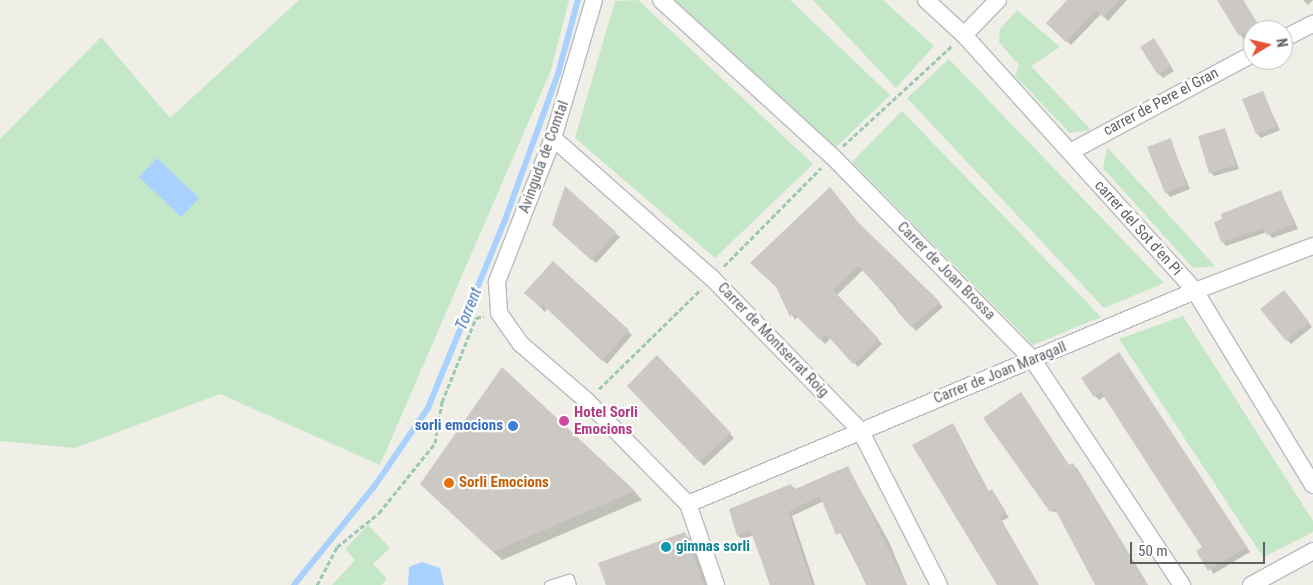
<!DOCTYPE html>
<style>
body{margin:0}
#map{position:relative;width:1313px;height:585px;overflow:hidden;background:#f0efe7;font-family:"Roboto Condensed",sans-serif}
div>[style]{position:absolute}
.green>*{inset:0;background:#c4e7c7}
.water>*{inset:0;background:#a9d1fe}
.shadow>*{inset:0;background:#0003}
.stream>*{height:5.5px;margin:-2.75px;padding:0 2.75px;transform-origin:2.75px;border-radius:2.75px;background:#a9d1fe}
.building>*{inset:0;background:#ccc9c4}
.path>*{height:3px;margin-top:-1.5px;transform-origin:0;background:repeating-linear-gradient(90deg,#9dc7ae 0 5px,transparent 0 7.5px)}
.roads{filter:drop-shadow(1px 0 #b9bbc0) drop-shadow(-1px 0 #b9bbc0) drop-shadow(0 1px #b9bbc0) drop-shadow(0 -1px #b9bbc0)}
.lane>*{height:9px;margin:-4.5px;padding:0 4.5px;transform-origin:4.5px;border-radius:4.5px;background:#fff}
.street>*{height:16px;margin:-8px;padding:0 8px;transform-origin:8px;border-radius:8px;background:#fff}
.dots>*{width:14px;height:14px;translate:-50% -50%;box-sizing:border-box;border:2px solid #fff;border-radius:50%}
span{translate:-50% -50%;white-space:nowrap;text-align:center;line-height:1.15;-webkit-text-stroke:4.5px #fff;paint-order:stroke}
.street-label{font-size:15px;color:#5e6167}
.hotel-label{font-size:15px;color:#b23c85;font-weight:700}
.left{translate:0 -50%;text-align:left}
.shop-label{font-size:15px;color:#366cbe;font-weight:700}
.right{translate:-100% -50%;text-align:right}
.food-label{font-size:15px;color:#c56008;font-weight:700}
.culture-label{font-size:15px;color:#0d838f;font-weight:700}
.water-label{font-size:16px;color:#4774b9;font-style:italic}
.north{position:absolute;left:1243px;top:20px;width:50px;height:50px;box-sizing:border-box;background:#fff;border:1px solid #bfc0c2;border-radius:50%;rotate:81deg;font-size:14px;font-weight:700;line-height:20px;text-align:center;color:#5e6167}
.north::after{content:'';display:block;margin:auto;width:18px;height:22px;background:#e75435;clip-path:polygon(50% 0,100% 100%,50% 72%,0 100%)}
.scale{position:absolute;left:1130px;top:542px;width:135px;height:22px;box-sizing:border-box;border:2px solid #5e6167;border-top:0;padding-left:6px;font-size:15px;line-height:18px;white-space:nowrap;color:#5e6167;-webkit-text-stroke:4px #fff;paint-order:stroke}
</style>
<div id="map">
<div class="green">
<div style="clip-path:polygon(299px 0,569px 0,551px 70px,380px 465px,220px 394px,75px 448px,0 441px,0 139px,101px 37px,170px 118px)"></div>
<div style="clip-path:polygon(638px 0,813px 164px,715px 258px,575px 138px,615px 1px)"></div>
<div style="clip-path:polygon(675px 0,790px 0,890px 95px,834px 149px)"></div>
<div style="clip-path:polygon(813px 0,883px 0,934px 46px,896px 88px)"></div>
<div style="clip-path:polygon(1017px 10px,1060px 47px,1031px 66px,1091px 130px,1070px 133px,1015px 76px,1019px 65px,999px 42px,1000px 29px)"></div>
<div style="clip-path:polygon(949px 59px,1164px 283px,1104px 308px,907px 98px)"></div>
<div style="clip-path:polygon(902px 111px,1101px 317px,1033px 345px,852px 162px)"></div>
<div style="clip-path:polygon(1107px 147px,1215px 266px,1193px 268px,1103px 168px)"></div>
<div style="clip-path:polygon(1183px 316px,1313px 521px,1313px 532px,1263px 557px,1119px 339px)"></div>
<div style="clip-path:polygon(368px 525px,390px 548px,373px 564px,387px 579px,381px 585px,332px 585px,355px 560px,345px 549px)"></div>
</div>
<div class="water">
<div style="clip-path:polygon(157px 158px,199px 198px,181px 217px,139px 177px)"></div>
<div style="clip-path:polygon(422px 562px,440px 568px,444px 585px,408px 585px,409px 567px)"></div>
</div>
<div class="shadow">
<div style="clip-path:polygon(1078px 0,1127px 0,1108px 21px,1101px 14px,1071px 45px,1047px 23px)"></div>
<div style="clip-path:polygon(1218px 0,1243px 0,1261px 29px,1253px 30px,1244px 40px)"></div>
<div style="clip-path:polygon(1313px 0,1308px 5px,1303px 0)"></div>
<div style="clip-path:polygon(1153px 40px,1174px 71px,1163px 78px,1159px 74px)"></div>
<div style="clip-path:polygon(1262px 92px,1280px 130px,1261px 138px,1257px 134px)"></div>
<div style="clip-path:polygon(1225px 129px,1239px 169px,1214px 176px,1210px 172px)"></div>
<div style="clip-path:polygon(1170px 140px,1190px 189px,1170px 197px,1166px 192px)"></div>
<div style="clip-path:polygon(1281px 192px,1298px 229px,1272px 238px,1267px 232px,1226px 246px,1222px 241px)"></div>
<div style="clip-path:polygon(861px 227px,943px 307px,916px 331px,863px 270px,837px 295px,882px 344px,858px 367px,831px 338px,825px 344px,798px 316px,795px 320px,777px 287px)"></div>
<div style="clip-path:polygon(558px 229px,615px 233px,620px 237px,596px 263px)"></div>
<div style="clip-path:polygon(526px 293px,628px 331px,632px 335px,607px 364px,548px 308px,545px 312px)"></div>
<div style="clip-path:polygon(1288px 296px,1312px 327px,1291px 344px,1287px 340px)"></div>
<div style="clip-path:polygon(1119px 354px,1250px 552px,1213px 574px,1203px 547px,1105px 396px,1099px 400px,1095px 396px)"></div>
<div style="clip-path:polygon(657px 357px,734px 438px,704px 466px,628px 386px)"></div>
<div style="clip-path:polygon(503px 369px,635px 492px,642px 500px,502px 560px,430px 492px)"></div>
<div style="clip-path:polygon(1021px 394px,1069px 466px,1077px 468px,1148px 585px,1097px 585px,1059px 513px,1051px 511px)"></div>
<div style="clip-path:polygon(953px 424px,989px 492px,1009px 517px,1002px 521px,1038px 585px,997px 585px)"></div>
<div style="clip-path:polygon(848px 468px,889px 542px,907px 585px,867px 585px,824px 501px,792px 516px,815px 585px,770px 585px,753px 535px,742px 540px,738px 535px,791px 485px,796px 490px)"></div>
<div style="clip-path:polygon(684px 533px,693px 542px,708px 585px,607px 585px)"></div>
</div>
<div class="stream">
<div style="left:294px;top:585px;width:127px;rotate:-50.8deg"></div>
<div style="left:374px;top:487px;width:96px;rotate:-55.6deg"></div>
<div style="left:428px;top:408px;width:200px;rotate:-67.7deg"></div>
<div style="left:504px;top:223px;width:158px;rotate:-70.1deg"></div>
<div style="left:558px;top:74px;width:77px;rotate:-74.9deg"></div>
</div>
<div class="building">
<div style="clip-path:polygon(1067px 0,1119px 0,1103px 17px,1096px 10px,1066px 42px,1046px 23px)"></div>
<div style="clip-path:polygon(1217px 0,1242px 0,1258px 25px,1239px 36px)"></div>
<div style="clip-path:polygon(1154px 38px,1171px 66px,1158px 75px,1140px 47px)"></div>
<div style="clip-path:polygon(1263px 91px,1277px 126px,1256px 134px,1242px 99px)"></div>
<div style="clip-path:polygon(1225px 128px,1236px 165px,1209px 173px,1198px 136px)"></div>
<div style="clip-path:polygon(1171px 138px,1186px 185px,1165px 193px,1147px 147px)"></div>
<div style="clip-path:polygon(565px 186px,616px 232px,591px 260px,552px 225px)"></div>
<div style="clip-path:polygon(830px 187px,858px 222px,940px 302px,911px 327px,896px 310px,898px 307px,858px 266px,833px 290px,879px 339px,853px 364px,826px 334px,820px 340px,793px 313px,790px 317px,776px 287px,750px 263px)"></div>
<div style="clip-path:polygon(1281px 190px,1294px 224px,1267px 235px,1264px 228px,1221px 242px,1214px 222px,1222px 219px,1221px 214px)"></div>
<div style="clip-path:polygon(553px 261px,629px 330px,602px 361px,543px 305px,541px 308px,524px 293px)"></div>
<div style="clip-path:polygon(1284px 290px,1309px 322px,1286px 341px,1260px 309px)"></div>
<div style="clip-path:polygon(1119px 352px,1247px 547px,1208px 571px,1196px 551px,1202px 547px,1172px 502px,1101px 392px,1094px 397px,1081px 378px)"></div>
<div style="clip-path:polygon(657px 355px,731px 433px,699px 462px,627px 386px)"></div>
<div style="clip-path:polygon(502px 367px,635px 491px,493px 552px,420px 484px)"></div>
<div style="clip-path:polygon(1021px 392px,1069px 465px,1073px 463px,1147px 585px,1095px 585px,1055px 509px,1050px 512px,983px 418px)"></div>
<div style="clip-path:polygon(953px 423px,988px 492px,992px 489px,1006px 512px,999px 516px,1039px 585px,997px 585px,912px 445px)"></div>
<div style="clip-path:polygon(848px 466px,906px 585px,866px 585px,842px 532px,836px 535px,820px 496px,788px 512px,812px 585px,771px 585px,750px 530px,737px 536px,729px 509px,791px 484px,793px 490px)"></div>
<div style="clip-path:polygon(685px 532px,704px 585px,606px 585px,598px 563px)"></div>
</div>
<div class="path">
<div style="left:843px;top:146px;width:149px;rotate:-42.6deg"></div>
<div style="left:724px;top:266px;width:138px;rotate:-45.3deg"></div>
<div style="left:599px;top:389px;width:143px;rotate:-44.4deg"></div>
<div style="left:317px;top:585px;width:43px;rotate:-62.2deg"></div>
<div style="left:337px;top:547px;width:54px;rotate:-39deg"></div>
<div style="left:379px;top:513px;width:90px;rotate:-51.3deg"></div>
<div style="left:435px;top:443px;width:42px;rotate:-80.3deg"></div>
<div style="left:442px;top:402px;width:91px;rotate:-68deg"></div>
<div style="left:476px;top:318px;width:8px;rotate:-14deg"></div>
</div>
<div class="roads">
<div class="lane">
<div style="left:549px;top:585px;width:21px;rotate:-17deg"></div>
<div style="left:569px;top:579px;width:6px;rotate:72deg"></div>
</div>
<div class="street">
<div style="left:594px;top:0;width:144px;rotate:106.5deg"></div>
<div style="left:553px;top:138px;width:155px;rotate:111.3deg"></div>
<div style="left:497px;top:282px;width:31px;rotate:86deg"></div>
<div style="left:499px;top:313px;width:38px;rotate:55deg"></div>
<div style="left:521px;top:344px;width:87px;rotate:40.8deg"></div>
<div style="left:587px;top:401px;width:144px;rotate:45.6deg"></div>
<div style="left:688px;top:504px;width:86px;rotate:70.9deg"></div>
<div style="left:661px;top:0;width:231px;rotate:42.4deg"></div>
<div style="left:832px;top:156px;width:286px;rotate:45.4deg"></div>
<div style="left:1033px;top:360px;width:270px;rotate:56.5deg"></div>
<div style="left:926px;top:0;width:52px;rotate:42.6deg"></div>
<div style="left:964px;top:35px;width:345px;rotate:47.9deg"></div>
<div style="left:1195px;top:291px;width:227px;rotate:58.7deg"></div>
<div style="left:964px;top:35px;width:49px;rotate:-45.8deg"></div>
<div style="left:1283px;top:39px;width:34px;rotate:-27deg"></div>
<div style="left:553px;top:138px;width:212px;rotate:41.4deg"></div>
<div style="left:712px;top:278px;width:212px;rotate:45.8deg"></div>
<div style="left:860px;top:430px;width:174px;rotate:63deg"></div>
<div style="left:1070px;top:152px;width:208px;rotate:-28.2deg"></div>
<div style="left:688px;top:504px;width:550px;rotate:-22.79deg"></div>
<div style="left:1195px;top:291px;width:126px;rotate:-20.9deg"></div>
<div style="left:1251px;top:585px;width:71px;rotate:-28.7deg"></div>
</div>
</div>
<div class="dots">
<div style="left:564px;top:421px;background:#d1479c"></div>
<div style="left:513px;top:426px;background:#3f7fe0"></div>
<div style="left:449px;top:483px;background:#e8710a"></div>
<div style="left:666px;top:547px;background:#0f9aa8"></div>
</div>
<div class="street-label">
<span style="left:1161px;top:102px;rotate:-28deg">carrer de Pere el Gran</span>
<span style="left:544px;top:157px;rotate:-70deg">Avinguda de Comtal</span>
<span style="left:1138px;top:228px;rotate:48deg">carrer del Sot d'en Pi</span>
<span style="left:946px;top:271px;rotate:45deg">Carrer de Joan Brossa</span>
<span style="left:773px;top:340px;rotate:46deg">Carrer de Montserrat Roig</span>
<span style="left:1000px;top:373px;rotate:-22deg">Carrer de Joan Maragall</span>
</div>
<div class="hotel-label">
<span class="left" style="left:574px;top:421px">Hotel Sorli<br>Emocions</span>
</div>
<div class="shop-label">
<span class="right" style="left:503px;top:426px">sorli emocions</span>
</div>
<div class="food-label">
<span class="left" style="left:459px;top:483px">Sorli Emocions</span>
</div>
<div class="culture-label">
<span class="left" style="left:676px;top:547px">gimnas sorli</span>
</div>
<div class="water-label">
<span style="left:469px;top:309px;rotate:-68deg">Torrent</span>
</div>
<div class="north">N</div>
<div class="scale">50 m</div>
</div>
